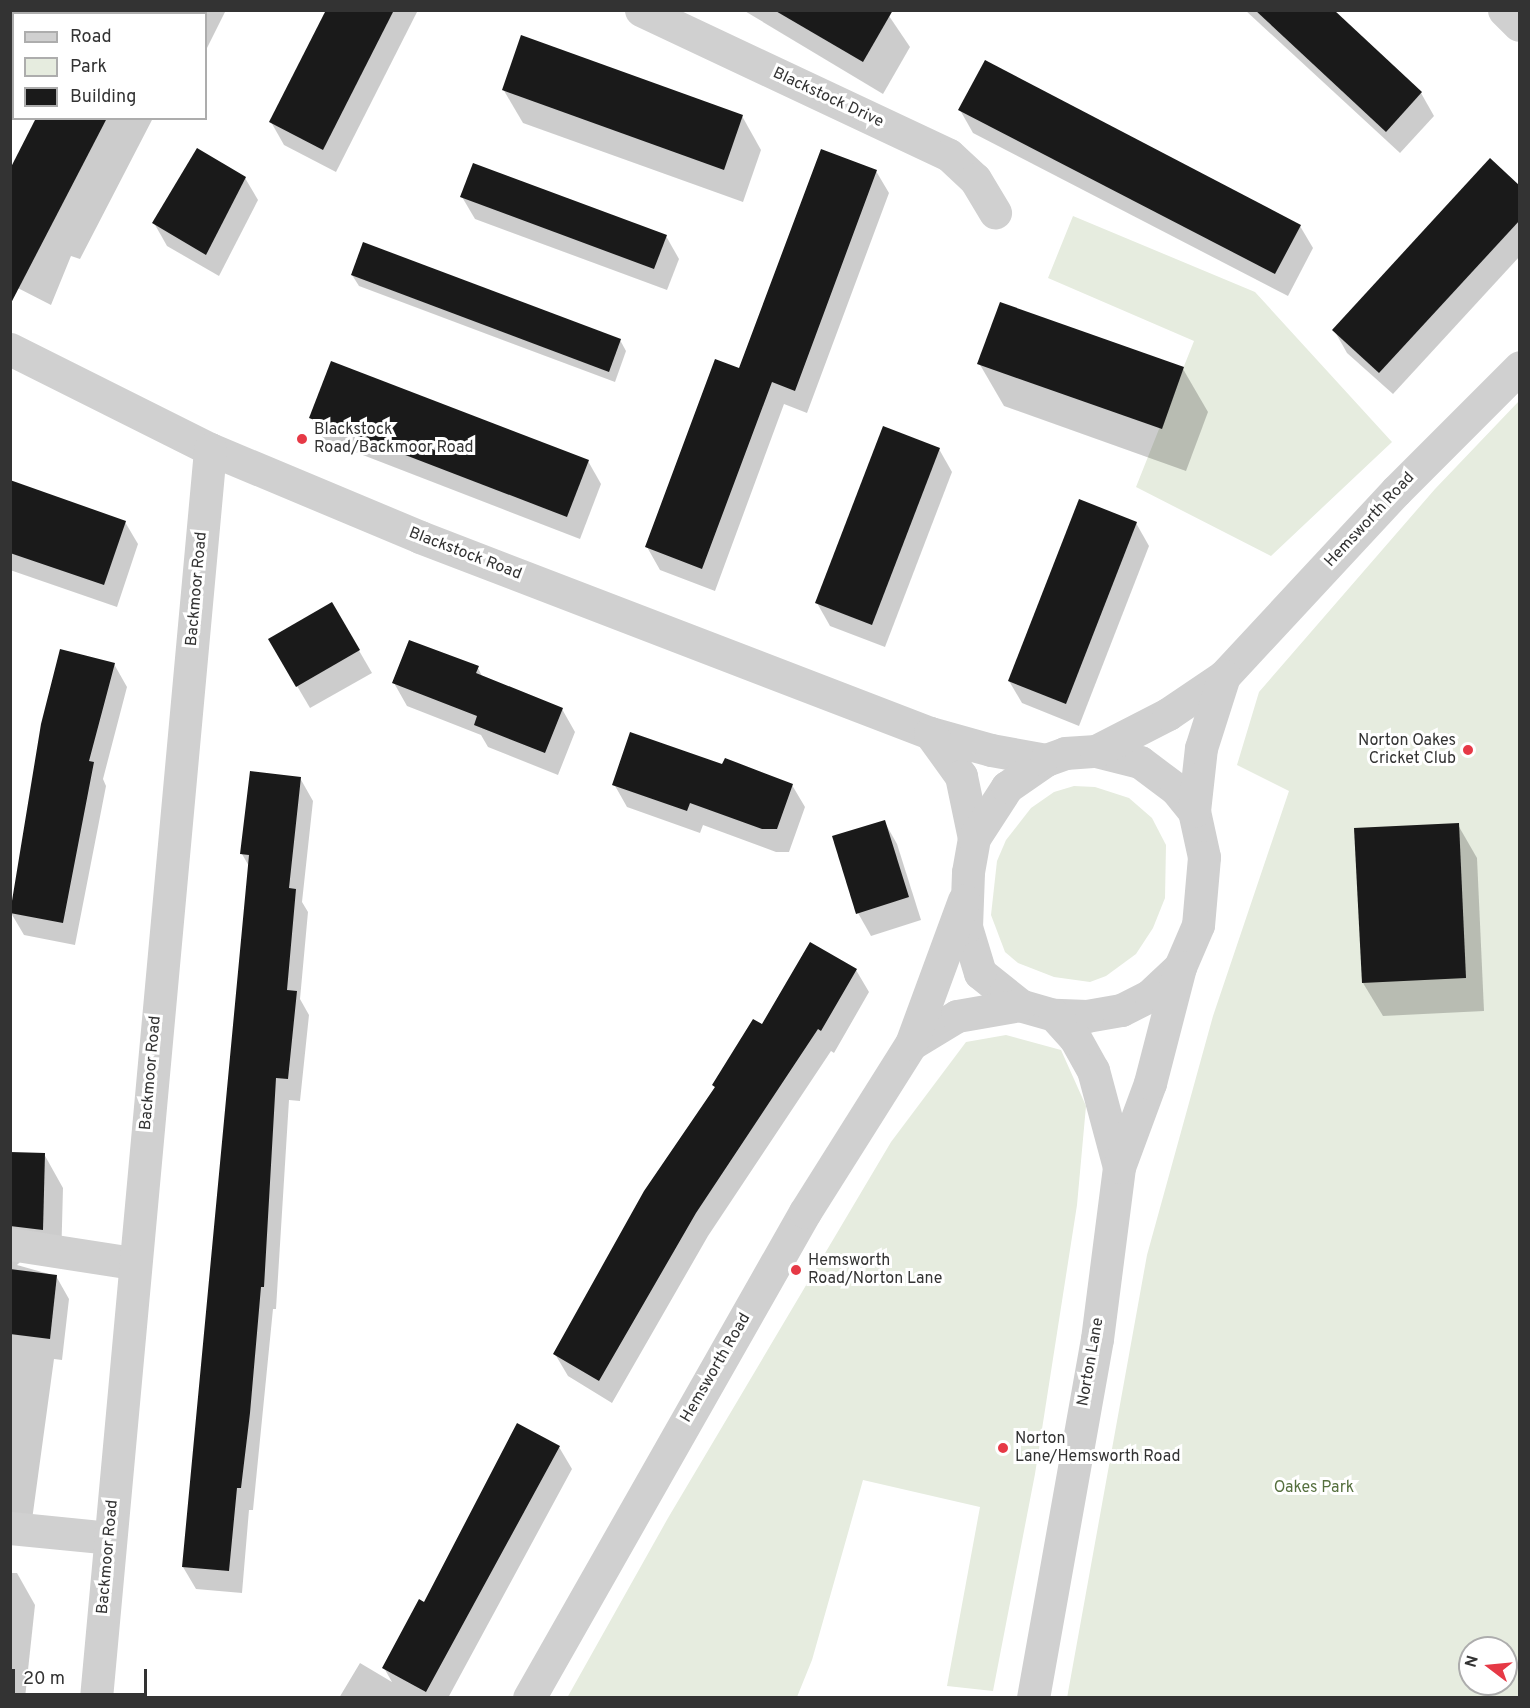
<!DOCTYPE html>
<style>
body{margin:0}
#map{position:relative;width:1530px;height:1708px;overflow:hidden;background:#fff;font-family:Overpass,sans-serif}
div>[style]{position:absolute}
.green>*{inset:0;background:#e6ecdf}
.shadow>*{inset:0;background:#0003}
.building>*{inset:0;background:#1a1a1a}
.minor>*{height:33px;margin:-16.5px;padding:0 16.5px;transform-origin:16.5px;border-radius:16.5px;background:#d0d0d0}
.dots>*{width:16px;height:16px;translate:-50% -50%;box-sizing:border-box;border:3px solid #fff;border-radius:50%}
span{translate:-50% -50%;white-space:nowrap;text-align:center;line-height:1.15;-webkit-text-stroke:6px #fff;paint-order:stroke}
.street-label{font-size:16px;color:#333}
.poi-label{font-size:16px;color:#333}
.left{translate:0 -50%;text-align:left}
.right{translate:-100% -50%;text-align:right}
.park-label{font-size:16px;color:#56703f}
.frame{position:absolute;inset:0;border:12px solid #333;pointer-events:none}
.legend{position:absolute;left:12px;top:12px;width:195px;height:108px;box-sizing:border-box;background:#fff;border:2px solid #adadad;margin:0;padding:8px 10px;list-style:none;font-size:18px;color:#333}
.legend li{display:flex;align-items:center;gap:12px;height:30px}
.legend b{width:30px;border:2px solid #adadad}
.north{position:absolute;left:1458px;top:1636px;width:60px;height:60px;box-sizing:border-box;background:#fff;border:2px solid #adadad;border-radius:50%;rotate:286deg;font-size:16px;font-weight:700;line-height:24px;text-align:center;color:#333}
.north::after{content:'';display:block;margin:auto;width:21px;height:27px;background:#e63946;clip-path:polygon(50% 0,100% 100%,50% 72%,0 100%)}
.scale{position:absolute;left:12px;top:1669px;width:135px;height:27px;box-sizing:border-box;border:3px solid #333;border-top:0;padding-left:8px;font-size:18px;line-height:21px;white-space:nowrap;color:#333;-webkit-text-stroke:4px #fff;paint-order:stroke}
</style>
<div id="map">
<div class="green">
<div style="clip-path:polygon(1073px 216px,1255px 292px,1392px 442px,1271px 556px,1136px 487px,1194px 341px,1048px 278px)"></div>
<div style="clip-path:polygon(evenodd,1519px 401px,1519px 1697px,1067px 1698px,1147px 1255px,1213px 1016px,1289px 791px,1237px 765px,1259px 692px,1435px 489px,1519px 401px,1470px 1648px,1506px 1648px,1506px 1684px,1470px 1684px,1470px 1648px)"></div>
<div style="clip-path:polygon(1074px 786px,1095px 787px,1129px 798px,1152px 818px,1166px 845px,1165px 898px,1153px 928px,1136px 954px,1106px 976px,1090px 982px,1054px 977px,1018px 963px,1005px 952px,991px 915px,997px 861px,1006px 840px,1031px 808px,1054px 792px)"></div>
<div style="clip-path:polygon(1006px 1035px,1061px 1050px,1086px 1106px,1077px 1205px,1035px 1474px,993px 1691px,947px 1686px,980px 1507px,863px 1480px,812px 1660px,797px 1697px,567px 1698px,668px 1518px,891px 1142px,966px 1042px)"></div>
</div>
<div class="shadow">
<div style="clip-path:polygon(122px 10px,226px 10px,206px 50px,206px 14px,121px 14px)"></div>
<div style="clip-path:polygon(328px 10px,418px 10px,336px 172px,284px 145px,271px 122px)"></div>
<div style="clip-path:polygon(743px 10px,885px 10px,910px 47px,883px 94px)"></div>
<div style="clip-path:polygon(1245px 10px,1332px 10px,1421px 93px,1434px 116px,1400px 153px)"></div>
<div style="clip-path:polygon(503px 89px,742px 116px,761px 150px,743px 202px,523px 123px)"></div>
<div style="clip-path:polygon(960px 110px,1300px 226px,1313px 248px,1288px 296px,973px 133px)"></div>
<div style="clip-path:polygon(38px 118px,153px 118px,80px 259px,71px 256px,51px 305px,10px 284px)"></div>
<div style="clip-path:polygon(876px 171px,889px 193px,807px 413px,784px 404px,715px 591px,660px 570px,647px 547px,740px 370px)"></div>
<div style="clip-path:polygon(245px 178px,258px 200px,219px 276px,167px 246px,154px 223px)"></div>
<div style="clip-path:polygon(1520px 188px,1520px 256px,1393px 394px,1347px 353px,1334px 330px)"></div>
<div style="clip-path:polygon(462px 197px,666px 236px,679px 259px,667px 290px,475px 219px)"></div>
<div style="clip-path:polygon(352px 275px,620px 340px,626px 351px,615px 382px,359px 286px)"></div>
<div style="clip-path:polygon(979px 363px,1183px 369px,1208px 412px,1186px 471px,1004px 406px)"></div>
<div style="clip-path:polygon(311px 417px,588px 461px,601px 484px,580px 539px,324px 440px)"></div>
<div style="clip-path:polygon(939px 449px,952px 472px,885px 647px,830px 626px,817px 603px)"></div>
<div style="clip-path:polygon(10px 484px,125px 522px,138px 544px,117px 607px,10px 570px)"></div>
<div style="clip-path:polygon(1136px 523px,1149px 546px,1079px 726px,1022px 703px,1009px 681px)"></div>
<div style="clip-path:polygon(332px 604px,372px 673px,310px 708px,270px 640px)"></div>
<div style="clip-path:polygon(114px 664px,127px 687px,103px 779px,106px 786px,75px 945px,24px 935px,11px 913px)"></div>
<div style="clip-path:polygon(478px 668px,483px 678px,562px 709px,575px 732px,558px 775px,488px 747px,481px 735px,407px 706px,394px 683px)"></div>
<div style="clip-path:polygon(723px 766px,792px 785px,805px 807px,789px 852px,776px 852px,703px 825px,700px 833px,627px 807px,614px 784px)"></div>
<div style="clip-path:polygon(300px 778px,313px 801px,302px 902px,308px 912px,300px 999px,309px 1015px,300px 1101px,289px 1100px,276px 1309px,273px 1309px,253px 1510px,249px 1510px,242px 1593px,196px 1589px,183px 1567px,250px 868px,242px 854px)"></div>
<div style="clip-path:polygon(884px 821px,897px 844px,921px 920px,871px 936px,858px 913px)"></div>
<div style="clip-path:polygon(1458px 825px,1477px 858px,1484px 1011px,1383px 1016px,1363px 983px)"></div>
<div style="clip-path:polygon(856px 970px,869px 992px,834px 1053px,831px 1051px,708px 1236px,612px 1403px,568px 1376px,555px 1354px,716px 1089px,713px 1085px,762px 1026px)"></div>
<div style="clip-path:polygon(10px 1154px,44px 1154px,63px 1188px,61px 1263px,22px 1260px,17px 1265px,56px 1276px,69px 1299px,62px 1360px,54px 1359px,32px 1520px,10px 1517px)"></div>
<div style="clip-path:polygon(559px 1447px,572px 1469px,448px 1698px,339px 1698px,360px 1663px,392px 1682px,384px 1668px)"></div>
<div style="clip-path:polygon(10px 1573px,17px 1573px,35px 1605px,25px 1698px,10px 1698px)"></div>
</div>
<div class="building">
<div style="clip-path:polygon(326px 10px,394px 10px,323px 150px,269px 122px)"></div>
<div style="clip-path:polygon(774px 10px,893px 10px,863px 62px)"></div>
<div style="clip-path:polygon(1255px 10px,1334px 10px,1422px 92px,1386px 132px)"></div>
<div style="clip-path:polygon(521px 35px,743px 115px,724px 170px,502px 90px)"></div>
<div style="clip-path:polygon(985px 60px,1301px 225px,1275px 274px,958px 110px)"></div>
<div style="clip-path:polygon(36px 118px,107px 118px,10px 305px,10px 169px)"></div>
<div style="clip-path:polygon(197px 148px,246px 177px,206px 255px,152px 223px)"></div>
<div style="clip-path:polygon(821px 149px,877px 170px,795px 391px,772px 382px,702px 569px,645px 547px,715px 359px,739px 368px)"></div>
<div style="clip-path:polygon(1490px 158px,1520px 186px,1520px 220px,1379px 373px,1332px 330px)"></div>
<div style="clip-path:polygon(473px 163px,667px 235px,654px 269px,460px 197px)"></div>
<div style="clip-path:polygon(363px 242px,621px 339px,609px 372px,351px 275px)"></div>
<div style="clip-path:polygon(1000px 302px,1184px 367px,1162px 429px,977px 364px)"></div>
<div style="clip-path:polygon(331px 361px,589px 460px,567px 517px,309px 418px)"></div>
<div style="clip-path:polygon(883px 426px,940px 448px,872px 625px,815px 603px)"></div>
<div style="clip-path:polygon(10px 480px,126px 521px,104px 585px,10px 553px)"></div>
<div style="clip-path:polygon(1079px 499px,1137px 522px,1066px 704px,1008px 681px)"></div>
<div style="clip-path:polygon(332px 602px,360px 650px,296px 687px,268px 639px)"></div>
<div style="clip-path:polygon(409px 640px,479px 666px,476px 673px,563px 708px,545px 753px,474px 725px,477px 716px,392px 683px)"></div>
<div style="clip-path:polygon(60px 649px,115px 663px,89px 761px,94px 762px,63px 923px,10px 913px,41px 724px)"></div>
<div style="clip-path:polygon(630px 732px,722px 764px,725px 758px,793px 784px,777px 829px,762px 829px,690px 803px,687px 811px,612px 785px)"></div>
<div style="clip-path:polygon(250px 771px,301px 777px,289px 888px,296px 889px,287px 990px,297px 991px,288px 1079px,276px 1078px,264px 1287px,261px 1287px,250px 1413px,241px 1488px,237px 1488px,229px 1571px,182px 1567px,249px 855px,240px 854px)"></div>
<div style="clip-path:polygon(885px 820px,909px 897px,856px 914px,832px 836px)"></div>
<div style="clip-path:polygon(1459px 823px,1466px 978px,1362px 983px,1354px 828px)"></div>
<div style="clip-path:polygon(810px 942px,857px 969px,821px 1031px,818px 1029px,696px 1213px,599px 1381px,553px 1354px,644px 1191px,715px 1087px,712px 1085px,753px 1019px,762px 1024px)"></div>
<div style="clip-path:polygon(10px 1152px,45px 1153px,43px 1230px,10px 1226px)"></div>
<div style="clip-path:polygon(10px 1269px,57px 1275px,50px 1339px,10px 1334px)"></div>
<div style="clip-path:polygon(517px 1423px,560px 1446px,426px 1692px,382px 1668px,419px 1599px,424px 1602px)"></div>
</div>
<div class="minor">
<div style="left:641px;top:10px;width:340px;rotate:25.2deg"></div>
<div style="left:949px;top:155px;width:35px;rotate:43deg"></div>
<div style="left:975px;top:179px;width:39px;rotate:59deg"></div>
<div style="left:1504px;top:10px;width:21px;rotate:45deg"></div>
<div style="left:10px;top:349px;width:224px;rotate:26.6deg"></div>
<div style="left:210px;top:449px;width:228px;rotate:22.7deg"></div>
<div style="left:420px;top:537px;width:546px;rotate:21.02deg"></div>
<div style="left:930px;top:733px;width:63px;rotate:15.6deg"></div>
<div style="left:991px;top:750px;width:56px;rotate:10.3deg"></div>
<div style="left:930px;top:733px;width:53px;rotate:54.2deg"></div>
<div style="left:961px;top:776px;width:63px;rotate:78.2deg"></div>
<div style="left:1096px;top:751px;width:45px;rotate:14deg"></div>
<div style="left:1140px;top:762px;width:45px;rotate:36.9deg"></div>
<div style="left:1176px;top:789px;width:28px;rotate:51deg"></div>
<div style="left:1194px;top:811px;width:47px;rotate:77.7deg"></div>
<div style="left:1204px;top:857px;width:68px;rotate:95deg"></div>
<div style="left:1198px;top:925px;width:46px;rotate:113.2deg"></div>
<div style="left:1180px;top:967px;width:42px;rotate:136.9deg"></div>
<div style="left:1149px;top:996px;width:31px;rotate:153deg"></div>
<div style="left:1121px;top:1010px;width:35px;rotate:170deg"></div>
<div style="left:1087px;top:1016px;width:33px;rotate:-178deg"></div>
<div style="left:1054px;top:1015px;width:35px;rotate:-164deg"></div>
<div style="left:1020px;top:1005px;width:51px;rotate:-141.3deg"></div>
<div style="left:980px;top:973px;width:48px;rotate:-106.9deg"></div>
<div style="left:966px;top:927px;width:55px;rotate:-87.9deg"></div>
<div style="left:968px;top:872px;width:35px;rotate:-80deg"></div>
<div style="left:974px;top:838px;width:61px;rotate:-57.1deg"></div>
<div style="left:1007px;top:787px;width:47px;rotate:-34.7deg"></div>
<div style="left:1046px;top:760px;width:20px;rotate:-20deg"></div>
<div style="left:1065px;top:753px;width:31px;rotate:-4deg"></div>
<div style="left:1096px;top:751px;width:81px;rotate:-27.2deg"></div>
<div style="left:1168px;top:714px;width:68px;rotate:-34.2deg"></div>
<div style="left:1224px;top:676px;width:253px;rotate:-47.1deg"></div>
<div style="left:1396px;top:491px;width:175px;rotate:-45deg"></div>
<div style="left:1194px;top:811px;width:63px;rotate:-83.7deg"></div>
<div style="left:1201px;top:748px;width:76px;rotate:-72.3deg"></div>
<div style="left:1054px;top:1015px;width:31px;rotate:48deg"></div>
<div style="left:1075px;top:1038px;width:37px;rotate:61deg"></div>
<div style="left:1093px;top:1070px;width:100px;rotate:75deg"></div>
<div style="left:911px;top:1044px;width:54px;rotate:-31.3deg"></div>
<div style="left:957px;top:1016px;width:64px;rotate:-9.9deg"></div>
<div style="left:10px;top:1244px;width:124px;rotate:8.8deg"></div>
<div style="left:10px;top:1528px;width:100px;rotate:5.7deg"></div>
<div style="left:96px;top:1698px;width:1254px;rotate:-84.78deg"></div>
<div style="left:529px;top:1698px;width:559px;rotate:-60.41deg"></div>
<div style="left:805px;top:1212px;width:199px;rotate:-57.8deg"></div>
<div style="left:911px;top:1044px;width:153px;rotate:-69.8deg"></div>
<div style="left:1033px;top:1698px;width:365px;rotate:-79.9deg"></div>
<div style="left:1097px;top:1339px;width:173px;rotate:-82.7deg"></div>
<div style="left:1119px;top:1167px;width:90px;rotate:-69.7deg"></div>
<div style="left:1150px;top:1083px;width:120px;rotate:-75.5deg"></div>
</div>
<div class="dots">
<div style="left:302px;top:439px;background:#e63946"></div>
<div style="left:1468px;top:750px;background:#e63946"></div>
<div style="left:796px;top:1270px;background:#e63946"></div>
<div style="left:1003px;top:1448px;background:#e63946"></div>
</div>
<div class="street-label">
<span style="left:828px;top:98px;rotate:25deg">Blackstock Drive</span>
<span style="left:1370px;top:520px;rotate:-47deg">Hemsworth Road</span>
<span style="left:465px;top:554px;rotate:21deg">Blackstock Road</span>
<span style="left:197px;top:589px;rotate:-85deg">Backmoor Road</span>
<span style="left:151px;top:1073px;rotate:-85deg">Backmoor Road</span>
<span style="left:1091px;top:1362px;rotate:-80deg">Norton Lane</span>
<span style="left:716px;top:1368px;rotate:-60deg">Hemsworth Road</span>
<span style="left:108px;top:1557px;rotate:-85deg">Backmoor Road</span>
</div>
<div class="poi-label">
<span class="left" style="left:314px;top:439px">Blackstock<br>Road/Backmoor Road</span>
<span class="right" style="left:1456px;top:750px">Norton Oakes<br>Cricket Club</span>
<span class="left" style="left:808px;top:1270px">Hemsworth<br>Road/Norton Lane</span>
<span class="left" style="left:1015px;top:1448px">Norton<br>Lane/Hemsworth Road</span>
</div>
<div class="park-label">
<span style="left:1314px;top:1488px">Oakes Park</span>
</div>
<div class="frame"></div>
<ul class="legend">
<li><b style="height:8px;background:#d0d0d0"></b>Road</li>
<li><b style="height:16px;background:#e6ecdf"></b>Park</li>
<li><b style="height:16px;background:#1a1a1a"></b>Building</li>
</ul>
<div class="north">N</div>
<div class="scale">20 m</div>
</div>
